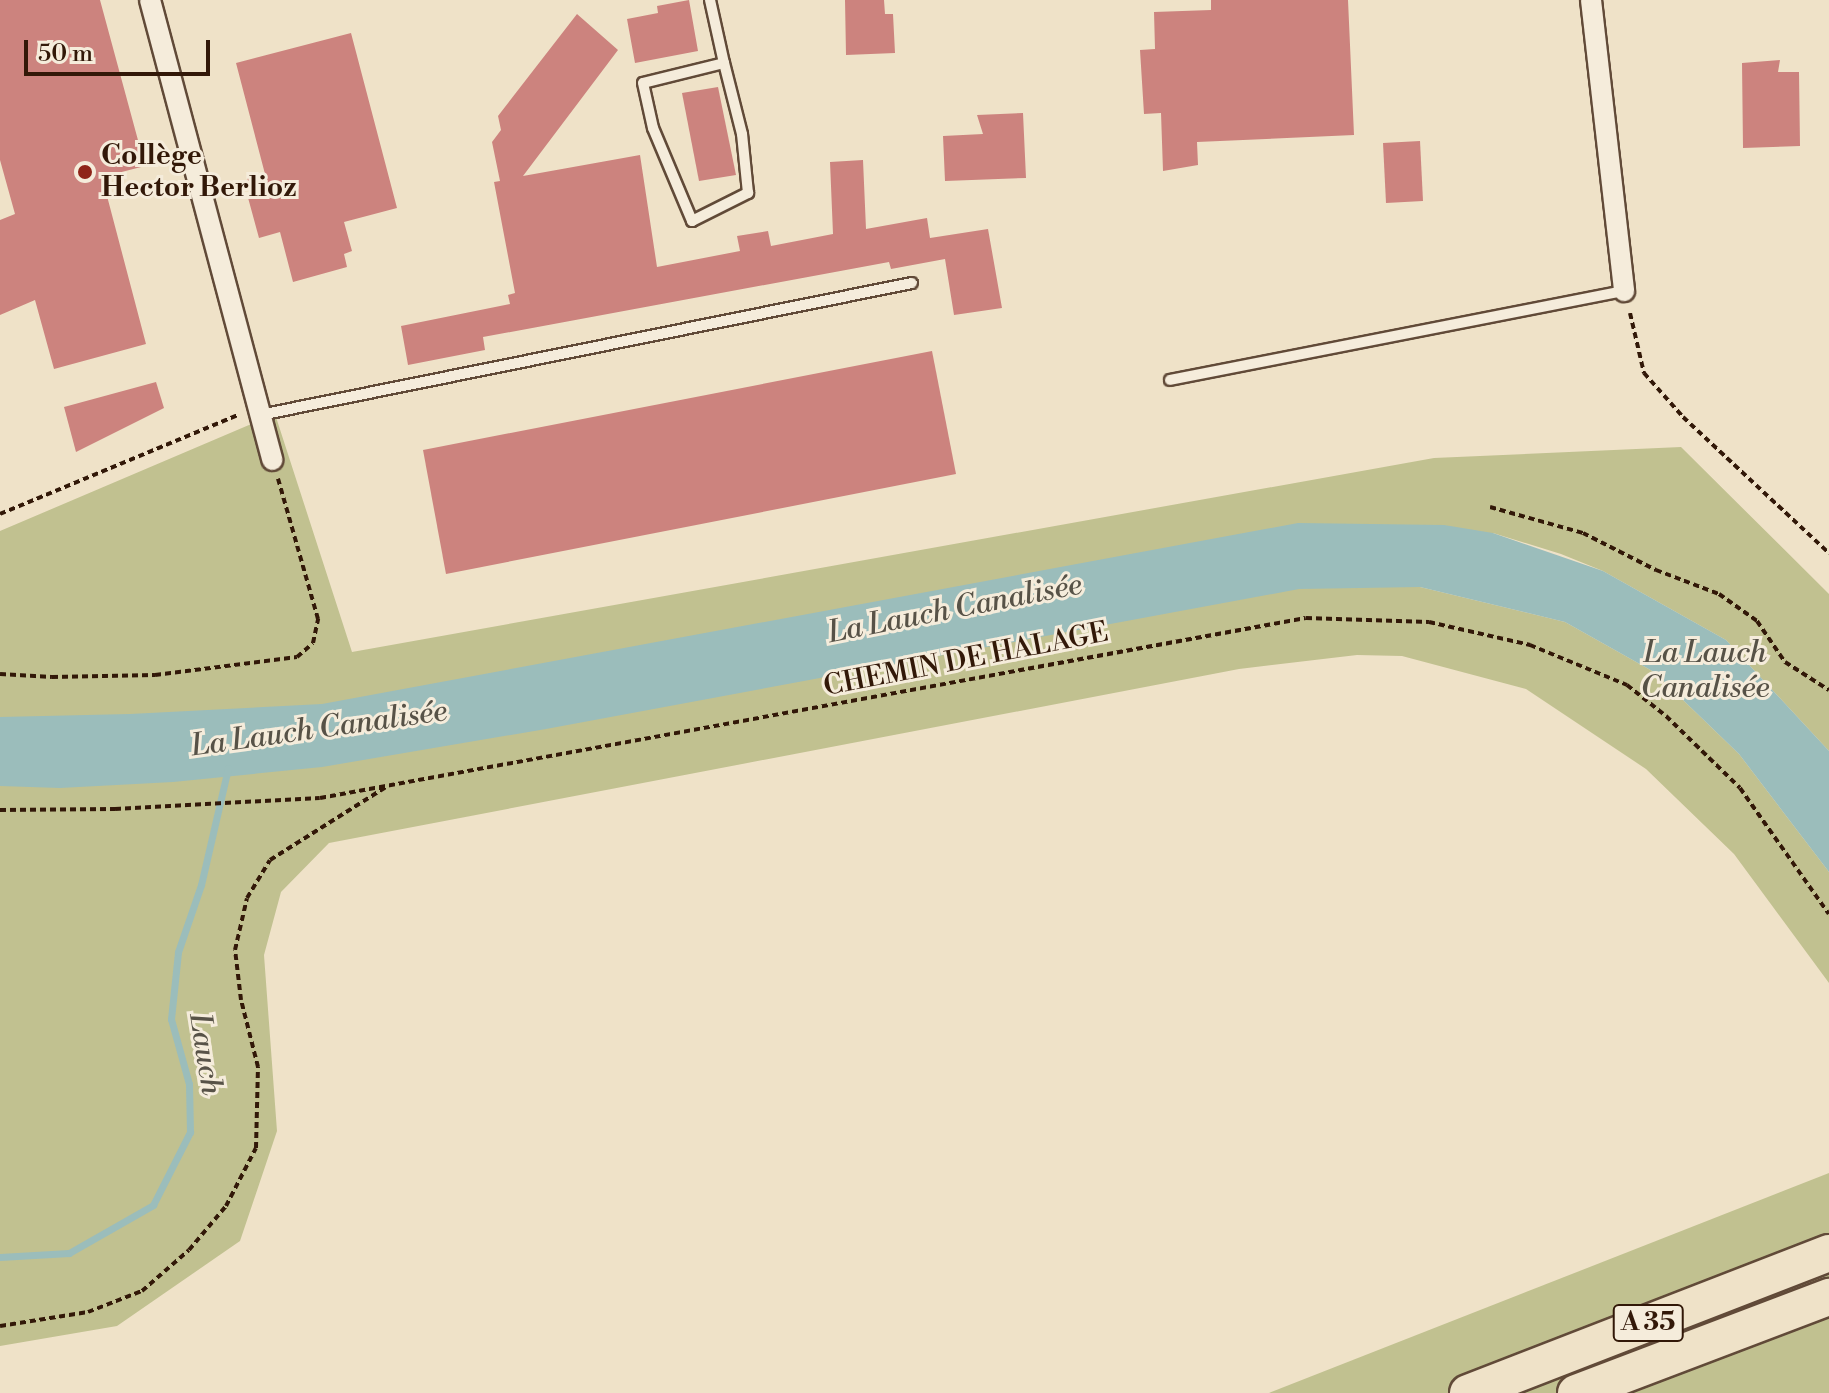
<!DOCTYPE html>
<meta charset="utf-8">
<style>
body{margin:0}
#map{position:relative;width:1829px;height:1393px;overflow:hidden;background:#efe2c8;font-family:"Libre Bodoni",serif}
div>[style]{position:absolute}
.green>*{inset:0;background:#c1c190}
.water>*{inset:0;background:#9bbdbb}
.stream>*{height:7px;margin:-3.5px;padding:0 3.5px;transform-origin:3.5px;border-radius:3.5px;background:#9bbdbb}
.building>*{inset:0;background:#cc837e}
.path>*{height:4px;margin-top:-2px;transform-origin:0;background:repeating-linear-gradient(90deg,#321808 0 6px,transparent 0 10px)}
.roads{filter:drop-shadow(2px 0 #614a38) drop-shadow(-2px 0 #614a38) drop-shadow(0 2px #614a38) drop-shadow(0 -2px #614a38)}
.lane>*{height:10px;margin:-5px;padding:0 5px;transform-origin:5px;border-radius:5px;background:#f5ecdb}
.street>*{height:20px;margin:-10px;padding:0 10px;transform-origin:10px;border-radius:10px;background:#f5ecdb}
.highway>*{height:36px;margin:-18px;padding:0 18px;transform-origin:18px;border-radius:18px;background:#efe2c8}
.dots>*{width:22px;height:22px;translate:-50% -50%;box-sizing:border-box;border:4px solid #f5ecdb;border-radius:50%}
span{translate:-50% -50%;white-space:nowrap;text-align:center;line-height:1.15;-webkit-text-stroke:6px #f5ecdb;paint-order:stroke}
.shield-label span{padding:2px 6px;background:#f5ecdb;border:2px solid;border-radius:6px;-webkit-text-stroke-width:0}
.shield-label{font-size:26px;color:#321808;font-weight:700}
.poi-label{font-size:28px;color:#321808;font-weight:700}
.left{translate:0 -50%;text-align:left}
.street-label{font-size:28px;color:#321808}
.water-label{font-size:30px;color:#575247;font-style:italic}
.scale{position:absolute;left:24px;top:40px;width:186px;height:36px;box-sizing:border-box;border:4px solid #321808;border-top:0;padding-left:10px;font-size:24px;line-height:28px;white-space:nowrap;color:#321808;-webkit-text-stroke:6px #f5ecdb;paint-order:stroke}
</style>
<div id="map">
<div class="green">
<div style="clip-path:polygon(275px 414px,352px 652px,1434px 458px,1681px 447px,1829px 594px,1829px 751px,1726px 640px,1603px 571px,1561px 554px,1493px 533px,1420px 587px,1565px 622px,1654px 672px,1739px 754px,1829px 872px,1829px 983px,1734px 854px,1646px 769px,1526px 689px,1402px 656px,1357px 655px,1239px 669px,329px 843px,281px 892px,264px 955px,277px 1131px,240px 1241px,117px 1326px,0 1346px,0 531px)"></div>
<div style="clip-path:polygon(1829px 1173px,1829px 1393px,1269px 1393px)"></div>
</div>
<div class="water">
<div style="clip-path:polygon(1298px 523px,1444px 525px,1493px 533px,1603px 571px,1726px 640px,1829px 751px,1829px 872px,1739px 754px,1654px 672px,1565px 622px,1420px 587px,1299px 589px,546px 729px,322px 767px,173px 782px,60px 788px,0 786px,0 717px,130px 714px,322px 704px)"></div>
</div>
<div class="stream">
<div style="left:0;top:1257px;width:69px;rotate:-3.3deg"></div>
<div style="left:69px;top:1253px;width:97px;rotate:-29.7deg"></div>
<div style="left:153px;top:1205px;width:82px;rotate:-63.1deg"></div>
<div style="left:190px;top:1132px;width:48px;rotate:-91.2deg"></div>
<div style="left:189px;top:1084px;width:67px;rotate:-105.5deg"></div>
<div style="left:171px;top:1019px;width:67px;rotate:-84deg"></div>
<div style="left:178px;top:952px;width:71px;rotate:-71.1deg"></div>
<div style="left:201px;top:885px;width:120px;rotate:-77deg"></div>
</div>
<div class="building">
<div style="clip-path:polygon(0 0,100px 0,145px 166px,102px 177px,146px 344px,54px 369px,35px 300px,0 315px,0 220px,15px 214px,0 160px)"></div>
<div style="clip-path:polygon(689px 0,698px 51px,635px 63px,627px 19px,658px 13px,657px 6px)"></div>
<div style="clip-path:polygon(845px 0,884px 0,885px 14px,893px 14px,895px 53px,846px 55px)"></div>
<div style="clip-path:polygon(1211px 0,1348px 0,1354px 135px,1197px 142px,1198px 165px,1163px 171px,1161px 113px,1144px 114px,1140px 50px,1155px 49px,1154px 12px,1211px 10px)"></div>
<div style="clip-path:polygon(577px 14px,618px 50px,523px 176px,640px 155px,657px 267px,740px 251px,737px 236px,768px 231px,771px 246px,833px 234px,830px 162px,863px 160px,866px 229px,927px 218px,930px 238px,988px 229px,1002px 308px,954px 315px,945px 259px,891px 269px,889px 262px,483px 337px,485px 350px,408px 365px,401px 326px,510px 304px,508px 295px,515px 293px,494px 182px,500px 181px,492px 142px,501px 130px,498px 116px)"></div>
<div style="clip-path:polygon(351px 33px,397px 208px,344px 222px,352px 251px,344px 254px,347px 267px,293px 282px,280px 232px,259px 238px,247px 194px,251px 193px,247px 177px,265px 174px,236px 63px)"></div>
<div style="clip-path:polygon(1780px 60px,1778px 72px,1799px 72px,1800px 146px,1743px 148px,1742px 63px)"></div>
<div style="clip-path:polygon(718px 87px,736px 175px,699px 181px,682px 93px)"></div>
<div style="clip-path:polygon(1023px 113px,1026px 178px,945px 181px,943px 136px,983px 134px,977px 115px)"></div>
<div style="clip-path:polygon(1420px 141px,1423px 201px,1386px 203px,1383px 143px)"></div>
<div style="clip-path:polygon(932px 351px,956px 474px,446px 574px,423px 450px)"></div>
<div style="clip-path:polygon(156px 382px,164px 408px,76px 452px,64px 407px)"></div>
</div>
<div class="path">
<div style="left:1630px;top:313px;width:62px;rotate:76.9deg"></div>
<div style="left:1644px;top:373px;width:59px;rotate:48.4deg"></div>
<div style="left:1683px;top:417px;width:200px;rotate:43deg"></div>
<div style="left:1490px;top:507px;width:97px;rotate:15.6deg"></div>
<div style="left:1583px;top:533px;width:82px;rotate:26.9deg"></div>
<div style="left:1656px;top:570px;width:67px;rotate:20.9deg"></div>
<div style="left:1719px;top:594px;width:47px;rotate:35.4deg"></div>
<div style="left:1757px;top:621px;width:50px;rotate:55.7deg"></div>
<div style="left:1785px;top:662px;width:52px;rotate:32.5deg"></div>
<div style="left:0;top:514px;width:258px;rotate:-22.6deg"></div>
<div style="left:0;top:674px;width:52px;rotate:3.3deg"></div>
<div style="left:52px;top:677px;width:103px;rotate:-1.1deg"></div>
<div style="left:155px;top:675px;width:143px;rotate:-7.2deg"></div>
<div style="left:297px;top:657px;width:21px;rotate:-41deg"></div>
<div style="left:313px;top:643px;width:25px;rotate:-78deg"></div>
<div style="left:318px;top:619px;width:146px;rotate:-105.9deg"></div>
<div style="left:0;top:810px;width:115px;rotate:-0.5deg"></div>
<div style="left:115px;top:809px;width:205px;rotate:-3.1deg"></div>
<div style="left:320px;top:798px;width:1002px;rotate:-10.35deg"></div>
<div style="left:1306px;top:618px;width:123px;rotate:1.9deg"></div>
<div style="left:1429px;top:622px;width:104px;rotate:12.8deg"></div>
<div style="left:1530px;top:645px;width:105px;rotate:22.4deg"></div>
<div style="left:1627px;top:685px;width:50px;rotate:38.5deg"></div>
<div style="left:1666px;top:716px;width:103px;rotate:44.2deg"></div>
<div style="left:1740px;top:788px;width:154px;rotate:54.8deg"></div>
<div style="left:0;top:1326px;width:89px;rotate:-9deg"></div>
<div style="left:88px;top:1312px;width:58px;rotate:-21.3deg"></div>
<div style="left:142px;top:1291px;width:62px;rotate:-41.1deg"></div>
<div style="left:189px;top:1250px;width:57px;rotate:-49.9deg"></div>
<div style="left:226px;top:1206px;width:65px;rotate:-62.7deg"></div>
<div style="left:256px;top:1148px;width:81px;rotate:-88.6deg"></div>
<div style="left:258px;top:1067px;width:69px;rotate:-104.2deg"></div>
<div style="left:241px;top:1000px;width:50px;rotate:-96.8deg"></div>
<div style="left:235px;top:950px;width:53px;rotate:-77deg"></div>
<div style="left:247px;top:898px;width:44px;rotate:-58.8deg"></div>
<div style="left:270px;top:860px;width:137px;rotate:-32.2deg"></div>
</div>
<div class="roads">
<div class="lane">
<div style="left:710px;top:0;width:65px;rotate:77.5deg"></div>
<div style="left:724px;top:63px;width:83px;rotate:166.1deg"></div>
<div style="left:643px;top:83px;width:46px;rotate:77.5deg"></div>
<div style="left:653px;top:128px;width:101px;rotate:67.2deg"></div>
<div style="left:692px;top:221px;width:63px;rotate:-26.6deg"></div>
<div style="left:748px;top:193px;width:59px;rotate:-95.8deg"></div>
<div style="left:742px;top:134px;width:73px;rotate:-104.2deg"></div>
<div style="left:1170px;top:380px;width:463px;rotate:-11.1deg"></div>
<div style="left:260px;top:415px;width:665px;rotate:-11.45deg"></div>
</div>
<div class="street">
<div style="left:150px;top:0;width:476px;rotate:75.1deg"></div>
<div style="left:1591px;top:0;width:293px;rotate:83.5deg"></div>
</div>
<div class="highway">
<div style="left:1468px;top:1393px;width:387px;rotate:-21.2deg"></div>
<div style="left:1576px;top:1393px;width:271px;rotate:-20.8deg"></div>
</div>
</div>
<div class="dots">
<div style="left:85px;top:172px;background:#8f2418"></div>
</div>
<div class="shield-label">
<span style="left:1648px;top:1323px">A 35</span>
</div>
<div class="poi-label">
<span class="left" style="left:101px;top:172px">Collège<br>Hector Berlioz</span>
</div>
<div class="street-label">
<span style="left:966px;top:660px;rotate:-11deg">CHEMIN DE HALAGE</span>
</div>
<div class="water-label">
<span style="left:955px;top:609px;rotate:-11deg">La Lauch Canalisée</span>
<span style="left:1705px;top:670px">La Lauch<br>Canalisée</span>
<span style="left:319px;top:729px;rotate:-8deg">La Lauch Canalisée</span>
<span style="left:205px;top:1054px;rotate:81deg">Lauch</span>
</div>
<div class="scale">50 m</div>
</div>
